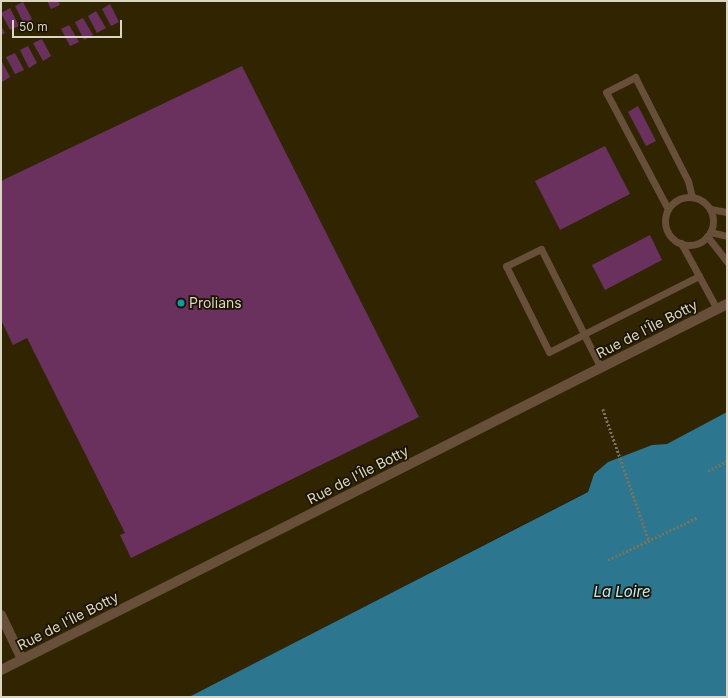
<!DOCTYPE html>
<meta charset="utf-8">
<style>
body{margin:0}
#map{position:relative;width:728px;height:698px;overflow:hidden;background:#261d00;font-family:Inter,sans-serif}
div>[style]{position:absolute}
.built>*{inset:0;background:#302500}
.water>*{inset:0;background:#2c7690}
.building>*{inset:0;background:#6a315f}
.path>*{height:2.5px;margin-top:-1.25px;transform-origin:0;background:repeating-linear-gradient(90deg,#7a735b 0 2px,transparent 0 4px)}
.lane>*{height:7px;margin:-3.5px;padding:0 3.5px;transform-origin:3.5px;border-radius:3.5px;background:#684f3a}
.lane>.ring{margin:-3.5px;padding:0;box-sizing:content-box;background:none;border:7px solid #684f3a;border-radius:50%}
.street>*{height:10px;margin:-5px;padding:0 5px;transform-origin:5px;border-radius:5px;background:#684f3a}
.dots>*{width:11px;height:11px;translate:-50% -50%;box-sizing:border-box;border:2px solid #1b1400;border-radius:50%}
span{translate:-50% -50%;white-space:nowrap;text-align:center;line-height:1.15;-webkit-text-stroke:3.5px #1b1400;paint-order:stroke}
.poi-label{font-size:14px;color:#dbd5c4}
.left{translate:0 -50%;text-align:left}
.street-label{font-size:14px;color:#dbd5c4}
.water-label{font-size:15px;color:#beebfe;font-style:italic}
.frame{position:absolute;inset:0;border:2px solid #dbd5c4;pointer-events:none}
.scale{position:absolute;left:12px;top:20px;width:110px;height:18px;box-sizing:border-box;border:2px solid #dbd5c4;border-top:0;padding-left:5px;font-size:12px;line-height:14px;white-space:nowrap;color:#dbd5c4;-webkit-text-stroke:3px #1b1400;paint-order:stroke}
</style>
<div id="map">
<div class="built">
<div style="clip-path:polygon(1px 1px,727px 1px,727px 412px,667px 444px,652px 445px,608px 462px,594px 474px,588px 491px,189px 697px,1px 697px)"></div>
</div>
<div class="water">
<div style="clip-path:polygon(727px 412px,727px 697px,189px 697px,588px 492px,594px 474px,608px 462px,652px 445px,667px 444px)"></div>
</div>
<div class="building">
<div style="clip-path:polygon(47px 1px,58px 1px,60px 5px,51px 9px)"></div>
<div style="clip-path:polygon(23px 2px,32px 19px,24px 24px,15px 6px)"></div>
<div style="clip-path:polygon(110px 4px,119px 22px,111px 26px,102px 9px)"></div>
<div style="clip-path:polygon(10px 8px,19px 26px,10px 30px,1px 13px)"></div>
<div style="clip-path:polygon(96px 11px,106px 28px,97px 33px,88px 16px)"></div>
<div style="clip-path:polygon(83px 18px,93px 35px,84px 40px,75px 22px)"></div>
<div style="clip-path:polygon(69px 25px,79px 42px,70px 46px,61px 29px)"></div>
<div style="clip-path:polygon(1px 26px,5px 33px,1px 35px)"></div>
<div style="clip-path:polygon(42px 39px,51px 56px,43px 61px,33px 43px)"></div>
<div style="clip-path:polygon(28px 46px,37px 63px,29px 68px,20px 50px)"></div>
<div style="clip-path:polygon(15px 53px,24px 70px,15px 74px,6px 57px)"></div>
<div style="clip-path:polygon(1px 60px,10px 77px,2px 82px,1px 80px)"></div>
<div style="clip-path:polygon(242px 66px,419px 417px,131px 558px,120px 535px,125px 533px,27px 338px,13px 345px,1px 320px,1px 181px)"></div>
<div style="clip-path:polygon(638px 106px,656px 141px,646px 146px,628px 112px)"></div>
<div style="clip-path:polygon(605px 146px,630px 194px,560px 230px,535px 181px)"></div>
<div style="clip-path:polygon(650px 235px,662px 260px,605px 290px,592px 265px)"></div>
</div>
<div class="path">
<div style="left:603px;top:409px;width:139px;rotate:70.7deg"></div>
<div style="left:708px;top:471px;width:21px;rotate:-28deg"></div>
<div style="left:608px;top:560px;width:98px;rotate:-25.5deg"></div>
<div style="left:216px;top:697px;width:1px;rotate:-90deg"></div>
</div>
<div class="lane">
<div class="ring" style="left:665px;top:197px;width:41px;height:41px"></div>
<div style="left:668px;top:209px;width:132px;rotate:-117.9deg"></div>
<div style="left:606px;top:92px;width:33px;rotate:-27deg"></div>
<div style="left:635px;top:77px;width:117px;rotate:63deg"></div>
<div style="left:688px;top:181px;width:16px;rotate:76deg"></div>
<div style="left:710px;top:209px;width:17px;rotate:10deg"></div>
<div style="left:710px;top:232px;width:17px;rotate:13deg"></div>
<div style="left:707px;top:236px;width:33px;rotate:52deg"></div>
<div style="left:681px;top:243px;width:75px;rotate:61.4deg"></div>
<div style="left:601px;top:368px;width:38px;rotate:-117deg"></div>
<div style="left:584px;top:334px;width:95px;rotate:-116.8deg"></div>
<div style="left:541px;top:249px;width:39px;rotate:154deg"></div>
<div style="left:506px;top:266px;width:96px;rotate:63.4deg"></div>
<div style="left:549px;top:352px;width:39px;rotate:-27deg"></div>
<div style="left:584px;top:334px;width:129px;rotate:-26.8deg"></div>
</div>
<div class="street">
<div style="left:1px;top:615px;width:49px;rotate:64.5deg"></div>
<div style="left:1px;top:670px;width:813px;rotate:-26.75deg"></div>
</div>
<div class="dots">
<div style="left:181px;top:303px;background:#0f9aa8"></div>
</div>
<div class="poi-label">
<span class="left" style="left:189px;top:303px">Prolians</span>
</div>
<div class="street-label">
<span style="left:647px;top:329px;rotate:-27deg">Rue de l'Île Botty</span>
<span style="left:358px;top:475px;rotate:-27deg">Rue de l'Île Botty</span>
<span style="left:68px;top:621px;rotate:-27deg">Rue de l'Île Botty</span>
</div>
<div class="water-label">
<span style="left:622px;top:592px">La Loire</span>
</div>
<div class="frame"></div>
<div class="scale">50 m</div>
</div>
